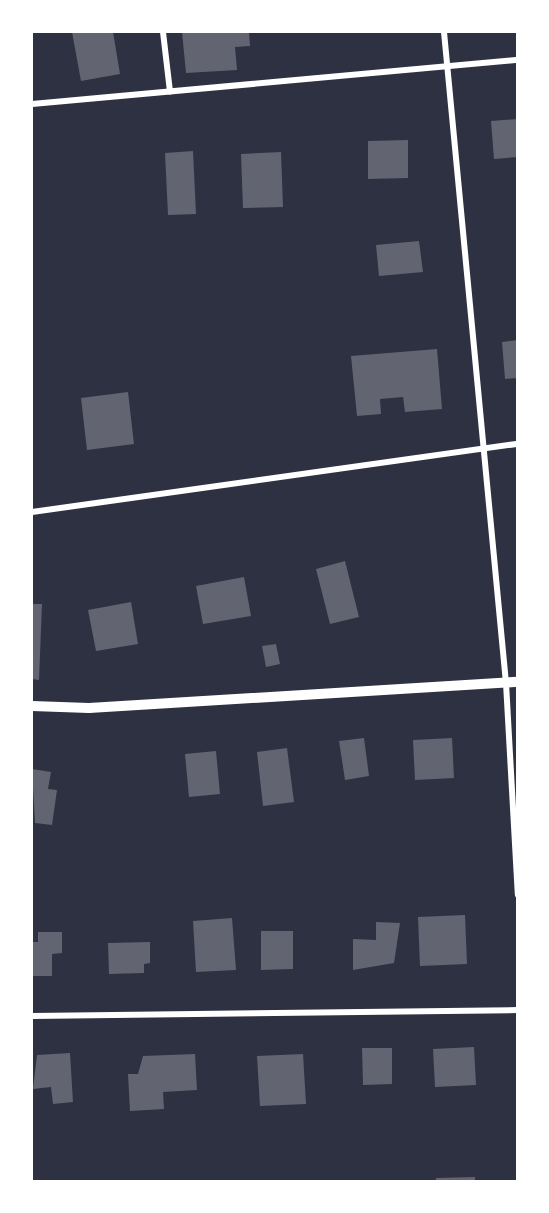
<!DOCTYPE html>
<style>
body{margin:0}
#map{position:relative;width:549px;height:1213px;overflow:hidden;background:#2d3142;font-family:"Nunito Sans",sans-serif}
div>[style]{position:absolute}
.building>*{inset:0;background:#626471}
.minor>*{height:6px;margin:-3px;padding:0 3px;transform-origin:3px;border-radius:3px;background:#fff}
.tertiary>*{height:10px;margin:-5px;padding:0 5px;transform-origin:5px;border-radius:5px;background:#fff}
span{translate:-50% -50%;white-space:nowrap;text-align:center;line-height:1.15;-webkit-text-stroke:5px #fff;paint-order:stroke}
.frame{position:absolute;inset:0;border:33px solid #fff;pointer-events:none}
</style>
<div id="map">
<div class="building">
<div style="clip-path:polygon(72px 32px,113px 32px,120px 74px,81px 81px)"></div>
<div style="clip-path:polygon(182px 32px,249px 32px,250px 46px,235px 47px,237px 70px,186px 73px)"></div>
<div style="clip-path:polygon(518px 119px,518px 157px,494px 159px,491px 121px)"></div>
<div style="clip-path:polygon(408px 140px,408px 178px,368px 179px,368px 141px)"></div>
<div style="clip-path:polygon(193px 151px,196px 214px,168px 215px,165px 153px)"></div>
<div style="clip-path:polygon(281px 152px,283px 207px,243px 208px,241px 154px)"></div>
<div style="clip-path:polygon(419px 241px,423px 272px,379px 276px,376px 245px)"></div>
<div style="clip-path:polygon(518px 340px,518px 378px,505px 379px,502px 342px)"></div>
<div style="clip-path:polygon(437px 349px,442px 409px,405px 412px,403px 397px,380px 399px,381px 414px,357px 416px,351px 356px)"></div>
<div style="clip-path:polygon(128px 392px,134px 444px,87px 450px,81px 398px)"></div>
<div style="clip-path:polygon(345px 561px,359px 617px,330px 624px,316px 569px)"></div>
<div style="clip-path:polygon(244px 577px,251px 616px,203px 624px,196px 586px)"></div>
<div style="clip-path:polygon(131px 602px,138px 644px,96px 651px,88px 610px)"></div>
<div style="clip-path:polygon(32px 604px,42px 604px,39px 680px,32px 679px)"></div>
<div style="clip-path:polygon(276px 644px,280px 664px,266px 667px,262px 646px)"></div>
<div style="clip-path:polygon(364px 738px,369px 776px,345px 780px,339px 741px)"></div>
<div style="clip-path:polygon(452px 738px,454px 778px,415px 780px,413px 740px)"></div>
<div style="clip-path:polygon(287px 748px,294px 802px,263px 806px,257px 752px)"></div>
<div style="clip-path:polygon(216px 751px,220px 794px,189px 797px,185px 754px)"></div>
<div style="clip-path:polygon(32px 769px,51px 772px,48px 789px,57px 790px,52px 825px,35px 823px)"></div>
<div style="clip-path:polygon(465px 915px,467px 964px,420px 966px,418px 917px)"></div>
<div style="clip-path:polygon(232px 918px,236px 970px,196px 972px,193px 921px)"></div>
<div style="clip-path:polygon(376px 922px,400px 923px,394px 963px,353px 970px,353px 939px,376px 940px)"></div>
<div style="clip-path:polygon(261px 931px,293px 931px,293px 969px,261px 970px)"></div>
<div style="clip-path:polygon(38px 932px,62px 932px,62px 953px,52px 954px,52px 976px,32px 976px,32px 942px,38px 942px)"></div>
<div style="clip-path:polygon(150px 942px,150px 963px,144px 964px,144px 973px,109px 974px,108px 943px)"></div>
<div style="clip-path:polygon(474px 1047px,476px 1085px,435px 1087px,433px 1049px)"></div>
<div style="clip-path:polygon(362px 1048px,392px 1048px,392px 1084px,363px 1085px)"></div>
<div style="clip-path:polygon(70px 1053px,73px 1102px,53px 1104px,51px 1087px,33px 1089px,37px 1055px)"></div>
<div style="clip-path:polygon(195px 1054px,197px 1090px,163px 1092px,164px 1109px,130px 1111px,128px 1074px,138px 1074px,143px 1056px)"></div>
<div style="clip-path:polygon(303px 1054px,306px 1104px,260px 1106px,257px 1056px)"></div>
<div style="clip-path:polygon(475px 1177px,475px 1182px,436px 1182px,436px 1178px)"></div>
</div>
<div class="minor">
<div style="left:163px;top:32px;width:60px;rotate:83.3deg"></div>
<div style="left:444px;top:32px;width:654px;rotate:84.56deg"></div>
<div style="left:506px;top:683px;width:212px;rotate:86.8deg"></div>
<div style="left:32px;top:104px;width:488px;rotate:-5.2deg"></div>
<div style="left:32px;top:512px;width:491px;rotate:-8deg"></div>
<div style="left:32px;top:1016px;width:486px;rotate:-0.7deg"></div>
</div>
<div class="tertiary">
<div style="left:32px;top:706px;width:57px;rotate:2deg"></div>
<div style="left:89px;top:708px;width:430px;rotate:-3.5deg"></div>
</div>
<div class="frame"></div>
</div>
